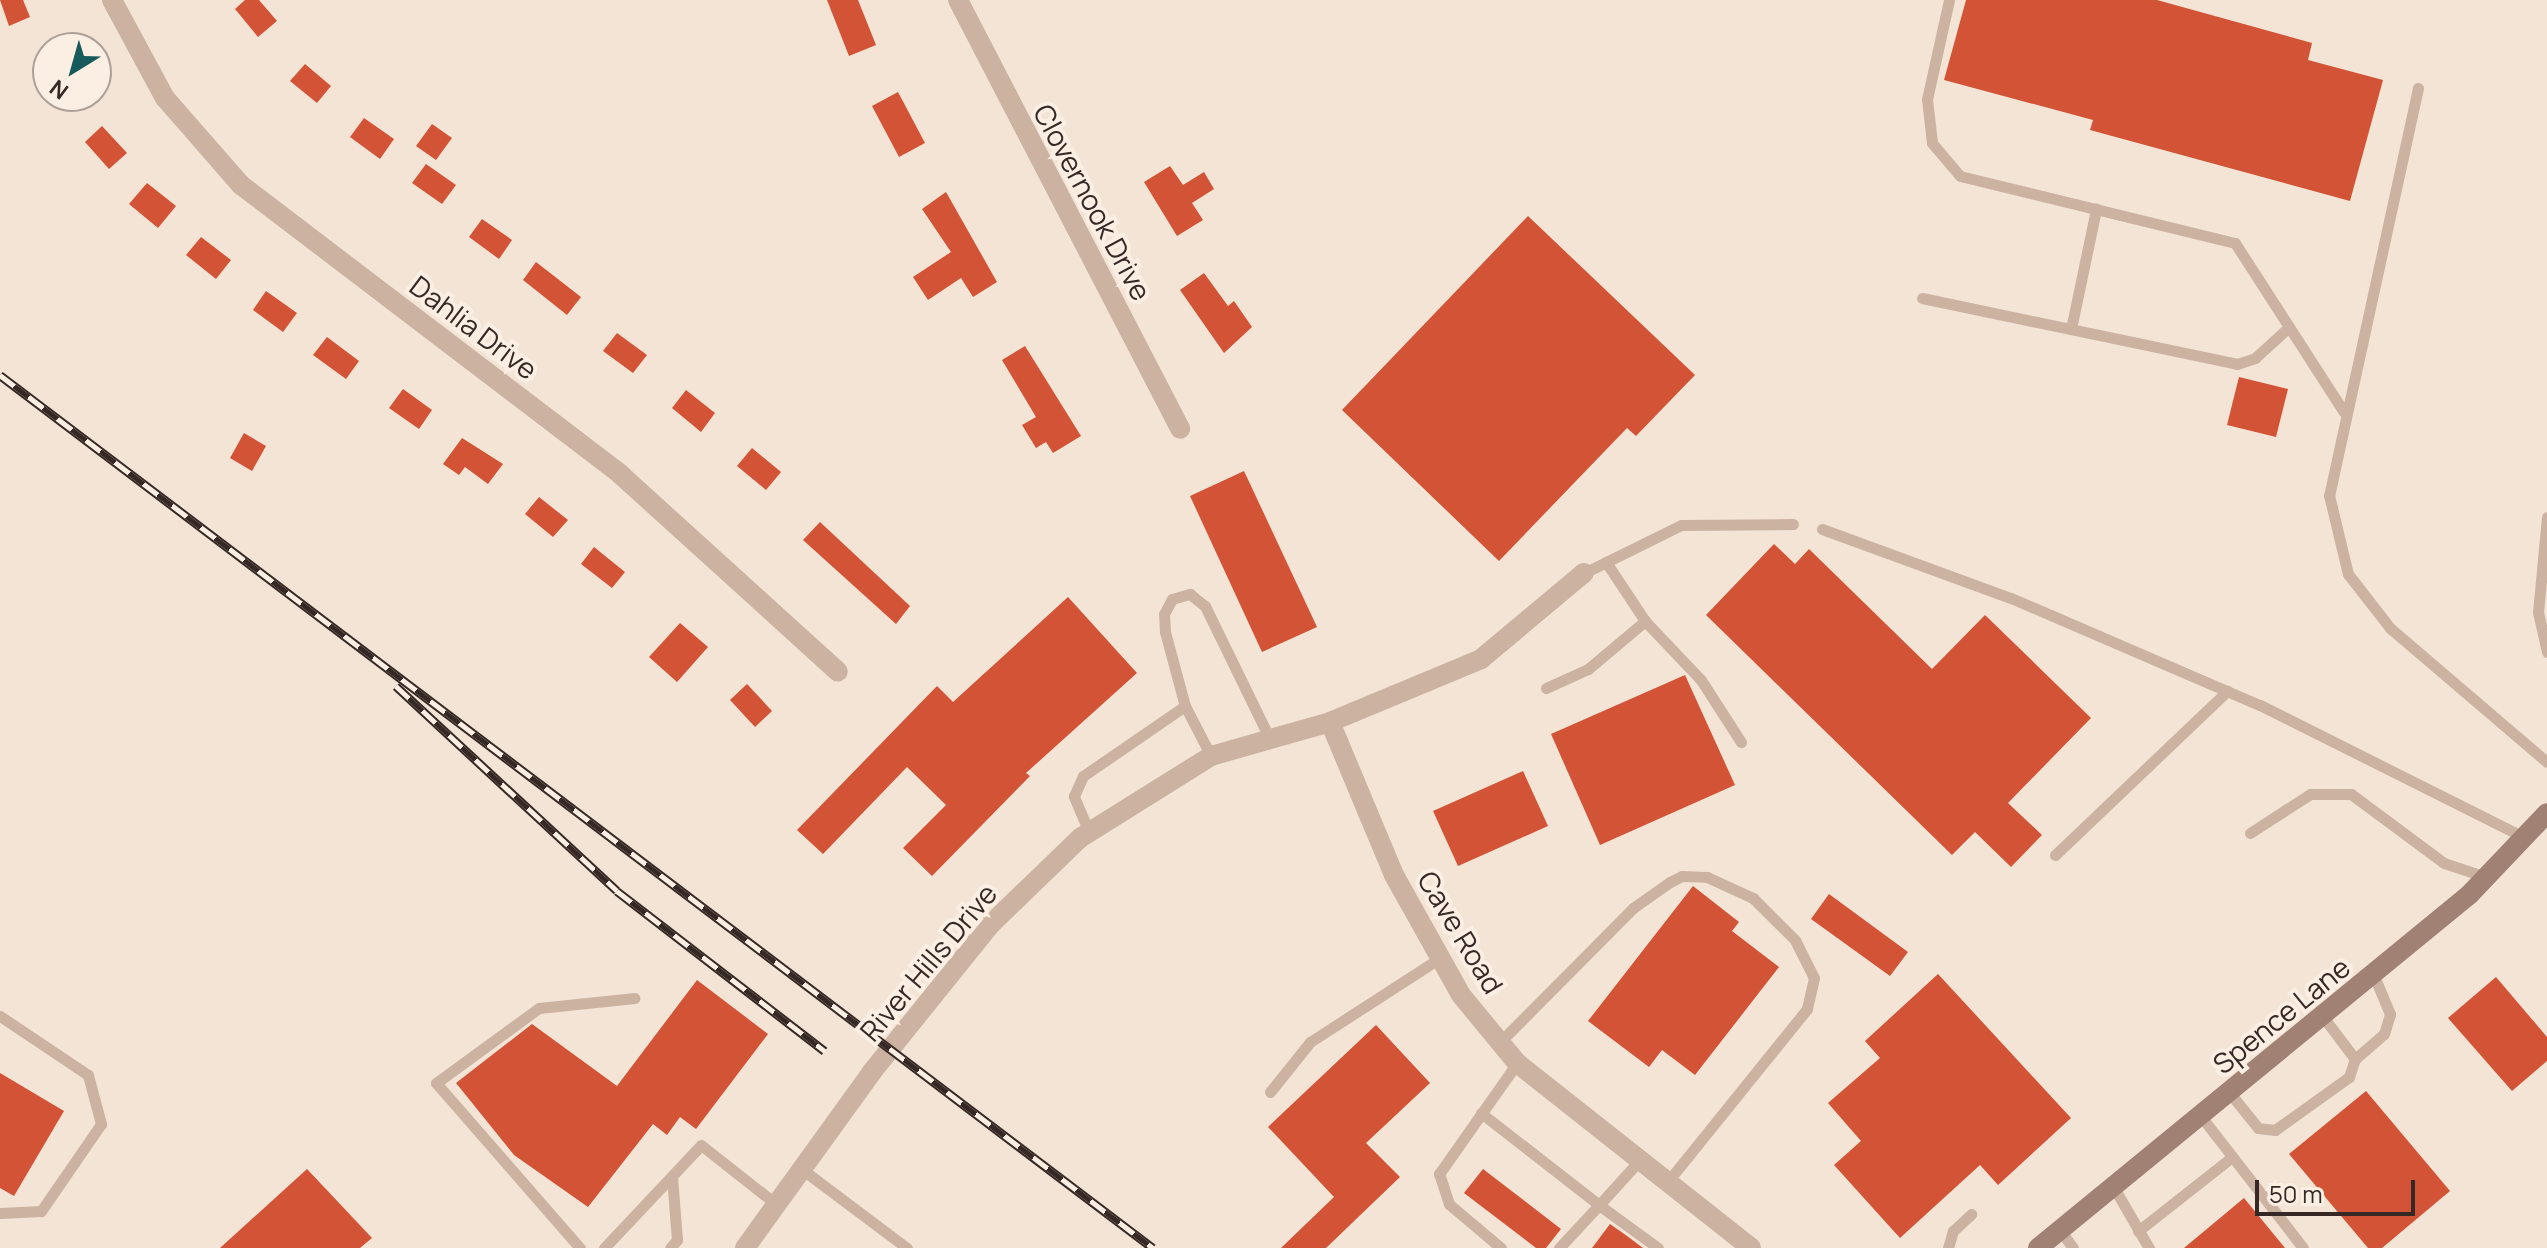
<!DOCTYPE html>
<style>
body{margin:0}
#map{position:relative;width:2547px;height:1248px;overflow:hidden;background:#f3e4d6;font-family:Manrope,sans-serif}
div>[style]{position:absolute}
.building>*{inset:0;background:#d25335}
.service>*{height:11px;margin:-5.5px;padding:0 5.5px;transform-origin:5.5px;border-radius:5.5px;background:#ccb3a1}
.minor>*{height:20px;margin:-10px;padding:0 10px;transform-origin:10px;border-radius:10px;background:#ccb3a1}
.secondary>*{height:20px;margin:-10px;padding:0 10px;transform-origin:10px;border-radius:10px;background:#a08173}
.rail>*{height:9px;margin-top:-4.5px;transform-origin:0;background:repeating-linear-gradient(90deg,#fbeee3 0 18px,#362925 0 36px);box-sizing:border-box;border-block:2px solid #362925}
span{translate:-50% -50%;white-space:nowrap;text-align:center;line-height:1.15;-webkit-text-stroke:8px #fbeee3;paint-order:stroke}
.street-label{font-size:28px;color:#362925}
.north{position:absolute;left:32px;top:32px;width:80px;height:80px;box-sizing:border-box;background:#fbeee3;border:2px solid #ac9f97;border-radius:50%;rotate:217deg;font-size:22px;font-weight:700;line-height:32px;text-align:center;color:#362925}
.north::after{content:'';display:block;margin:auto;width:28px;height:36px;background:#165a5b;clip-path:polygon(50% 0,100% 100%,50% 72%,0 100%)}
.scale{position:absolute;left:2255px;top:1180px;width:160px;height:36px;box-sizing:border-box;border:4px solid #362925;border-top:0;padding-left:10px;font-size:24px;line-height:28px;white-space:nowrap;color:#362925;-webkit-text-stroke:6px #fbeee3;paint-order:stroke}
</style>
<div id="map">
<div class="building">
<div style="clip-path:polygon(0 0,23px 0,30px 17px,9px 26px)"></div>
<div style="clip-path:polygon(245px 0,259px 0,277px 21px,258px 37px,235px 9px)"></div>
<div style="clip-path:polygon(827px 0,858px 0,876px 45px,849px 56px)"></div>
<div style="clip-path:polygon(1966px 0,2157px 0,2312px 43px,2308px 60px,2383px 80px,2350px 201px,2090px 130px,2093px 120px,1944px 80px)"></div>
<div style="clip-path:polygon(305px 64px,331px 86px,317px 103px,290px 81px)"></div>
<div style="clip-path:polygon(898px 92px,925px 143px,899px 157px,872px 106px)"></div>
<div style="clip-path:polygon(364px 118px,394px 139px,380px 159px,350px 137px)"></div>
<div style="clip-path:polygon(432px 124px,452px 138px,436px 160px,416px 146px)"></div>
<div style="clip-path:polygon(102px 126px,127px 153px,109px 169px,85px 142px)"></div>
<div style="clip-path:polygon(426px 164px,456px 185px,442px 204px,412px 183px)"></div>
<div style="clip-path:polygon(1170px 166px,1183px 185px,1204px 172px,1214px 189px,1192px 203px,1203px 220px,1177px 236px,1144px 182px)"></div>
<div style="clip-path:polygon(147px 183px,176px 206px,158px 228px,129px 204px)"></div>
<div style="clip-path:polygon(946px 192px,997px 282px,973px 297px,961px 278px,928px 300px,913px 277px,951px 252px,922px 209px)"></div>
<div style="clip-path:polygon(1528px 216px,1695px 375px,1636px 436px,1627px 428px,1499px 561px,1342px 410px)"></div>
<div style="clip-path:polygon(482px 219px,512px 240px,499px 259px,469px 237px)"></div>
<div style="clip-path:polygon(201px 237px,231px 260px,216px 279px,186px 255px)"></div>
<div style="clip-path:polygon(536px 262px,581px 297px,567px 315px,523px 280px)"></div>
<div style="clip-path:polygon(1204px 273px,1228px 306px,1234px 301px,1252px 327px,1224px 353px,1180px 290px)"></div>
<div style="clip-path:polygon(266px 291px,297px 313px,283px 332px,253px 310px)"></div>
<div style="clip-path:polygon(617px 333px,647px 355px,633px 373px,603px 351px)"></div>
<div style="clip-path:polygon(327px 337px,359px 361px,346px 379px,313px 355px)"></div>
<div style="clip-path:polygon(1025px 346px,1081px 436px,1053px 453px,1046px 442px,1036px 448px,1022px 425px,1036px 417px,1002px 360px)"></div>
<div style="clip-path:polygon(2239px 377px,2288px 389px,2276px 437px,2227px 425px)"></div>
<div style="clip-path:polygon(403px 389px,432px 410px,419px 429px,389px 408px)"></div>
<div style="clip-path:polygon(686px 390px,715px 413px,701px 432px,672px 408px)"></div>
<div style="clip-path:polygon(244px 433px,266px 446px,252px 471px,230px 458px)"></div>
<div style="clip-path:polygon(462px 438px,503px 464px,488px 484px,465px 467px,459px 475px,443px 464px)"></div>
<div style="clip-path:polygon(752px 448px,781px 472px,766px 490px,737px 466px)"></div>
<div style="clip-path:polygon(1244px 471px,1317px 627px,1262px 652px,1190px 496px)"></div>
<div style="clip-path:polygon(539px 497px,568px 520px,553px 537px,525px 514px)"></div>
<div style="clip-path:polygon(820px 522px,910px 606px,896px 624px,803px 540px)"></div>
<div style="clip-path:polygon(1774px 544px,1795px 564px,1809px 549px,1932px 669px,1985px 615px,2091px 718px,2008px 803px,2042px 835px,2011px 867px,1975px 832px,1952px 855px,1706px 615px)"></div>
<div style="clip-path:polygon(594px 547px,625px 572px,612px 588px,581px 564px)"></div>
<div style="clip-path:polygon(1068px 597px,1137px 673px,1026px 773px,1030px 776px,932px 876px,903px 848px,946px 805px,907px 767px,823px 854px,797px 830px,937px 686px,953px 702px)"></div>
<div style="clip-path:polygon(680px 623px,708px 647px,677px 682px,649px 657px)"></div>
<div style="clip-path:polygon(1685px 675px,1735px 785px,1600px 845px,1551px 734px)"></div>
<div style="clip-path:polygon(747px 684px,772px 711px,755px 727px,730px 700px)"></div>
<div style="clip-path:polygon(1523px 771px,1548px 826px,1458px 866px,1433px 811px)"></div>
<div style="clip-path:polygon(1693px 886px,1739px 922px,1732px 931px,1779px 967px,1695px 1075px,1662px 1050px,1649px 1067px,1588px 1021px)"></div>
<div style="clip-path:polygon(1829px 894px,1908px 952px,1890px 976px,1811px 919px)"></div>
<div style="clip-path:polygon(1938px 974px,2071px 1118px,1998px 1185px,1980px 1165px,1900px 1238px,1834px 1165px,1861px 1141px,1828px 1103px,1880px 1058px,1865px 1041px)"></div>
<div style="clip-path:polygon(2496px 977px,2547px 1037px,2547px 1061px,2512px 1091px,2448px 1018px)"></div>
<div style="clip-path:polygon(697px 980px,768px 1034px,696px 1129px,680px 1117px,667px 1135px,653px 1124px,588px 1207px,514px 1155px,456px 1083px,532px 1024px,617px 1086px)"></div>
<div style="clip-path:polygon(1376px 1025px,1430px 1083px,1366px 1143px,1400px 1177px,1326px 1248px,1281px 1248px,1334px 1197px,1268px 1127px)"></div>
<div style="clip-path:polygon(0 1073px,64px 1111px,14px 1196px,0 1188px)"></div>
<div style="clip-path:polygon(2366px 1091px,2450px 1191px,2382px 1248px,2368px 1248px,2289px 1154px)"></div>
<div style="clip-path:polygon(307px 1169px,372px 1238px,360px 1248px,220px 1248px)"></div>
<div style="clip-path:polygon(1483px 1169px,1561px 1229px,1546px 1248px,1536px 1248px,1464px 1193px)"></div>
<div style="clip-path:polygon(2244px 1198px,2285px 1248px,2184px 1248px)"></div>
<div style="clip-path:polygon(1610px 1224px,1627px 1236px,1643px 1248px,1592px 1248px)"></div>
</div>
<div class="service">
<div style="left:1949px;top:0;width:101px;rotate:102.5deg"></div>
<div style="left:1927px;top:99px;width:44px;rotate:83.5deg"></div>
<div style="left:1932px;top:143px;width:43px;rotate:49.7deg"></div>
<div style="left:1960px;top:176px;width:283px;rotate:13.7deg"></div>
<div style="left:2235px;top:243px;width:201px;rotate:57.2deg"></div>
<div style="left:2418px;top:88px;width:417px;rotate:102.3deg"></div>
<div style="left:2329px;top:495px;width:81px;rotate:76.5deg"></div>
<div style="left:2348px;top:574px;width:68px;rotate:52.1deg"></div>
<div style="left:2390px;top:628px;width:206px;rotate:40.5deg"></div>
<div style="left:1922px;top:298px;width:322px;rotate:11.8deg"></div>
<div style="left:2237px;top:364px;width:19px;rotate:-18deg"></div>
<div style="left:2255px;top:358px;width:46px;rotate:-42.4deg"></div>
<div style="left:2071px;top:329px;width:123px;rotate:-78.2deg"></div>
<div style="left:2547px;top:517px;width:95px;rotate:95.4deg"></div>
<div style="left:2538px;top:612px;width:41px;rotate:77.3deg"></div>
<div style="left:1822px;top:529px;width:201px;rotate:20.1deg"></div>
<div style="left:2011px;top:598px;width:271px;rotate:23.3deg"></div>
<div style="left:2260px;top:705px;width:295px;rotate:26.6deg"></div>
<div style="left:1584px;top:573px;width:108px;rotate:-26.3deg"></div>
<div style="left:1681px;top:525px;width:112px;rotate:-0.5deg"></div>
<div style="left:1645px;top:621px;width:81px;rotate:46.5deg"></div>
<div style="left:1701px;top:680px;width:74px;rotate:57.2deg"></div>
<div style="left:1546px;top:688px;width:46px;rotate:-24.3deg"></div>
<div style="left:1588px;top:669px;width:75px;rotate:-40.1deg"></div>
<div style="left:1645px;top:621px;width:71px;rotate:-123.5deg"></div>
<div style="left:1211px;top:756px;width:56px;rotate:-117.5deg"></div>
<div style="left:1185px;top:706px;width:77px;rotate:-105.1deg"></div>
<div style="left:1165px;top:632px;width:18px;rotate:-93deg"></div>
<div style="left:1164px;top:614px;width:17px;rotate:-62deg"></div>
<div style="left:1172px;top:599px;width:19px;rotate:-16deg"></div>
<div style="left:1190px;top:594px;width:19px;rotate:39deg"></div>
<div style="left:1205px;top:606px;width:148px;rotate:64deg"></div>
<div style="left:1089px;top:832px;width:39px;rotate:-113deg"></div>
<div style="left:1074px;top:796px;width:22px;rotate:-66deg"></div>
<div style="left:1083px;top:776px;width:124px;rotate:-34.5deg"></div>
<div style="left:2250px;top:833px;width:72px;rotate:-33deg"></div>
<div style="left:2310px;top:794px;width:41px"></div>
<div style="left:2351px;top:794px;width:116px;rotate:36.6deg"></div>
<div style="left:2444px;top:863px;width:44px;rotate:18.4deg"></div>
<div style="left:2055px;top:855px;width:238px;rotate:-43.6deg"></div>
<div style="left:0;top:1016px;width:106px;rotate:33.8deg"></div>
<div style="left:88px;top:1075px;width:51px;rotate:75.1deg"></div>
<div style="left:101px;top:1124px;width:106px;rotate:124.6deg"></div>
<div style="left:41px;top:1211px;width:41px;rotate:177.2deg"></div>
<div style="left:1500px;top:1042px;width:189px;rotate:-45.2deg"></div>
<div style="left:1633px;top:908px;width:45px;rotate:-35.1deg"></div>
<div style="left:1670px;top:882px;width:13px;rotate:-27deg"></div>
<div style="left:1682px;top:876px;width:25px;rotate:2deg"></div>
<div style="left:1707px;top:877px;width:51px;rotate:24.5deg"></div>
<div style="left:1753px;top:898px;width:59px;rotate:45deg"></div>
<div style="left:1795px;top:940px;width:42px;rotate:63.4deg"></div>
<div style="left:1814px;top:978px;width:32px;rotate:103deg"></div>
<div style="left:1807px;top:1009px;width:225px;rotate:128.9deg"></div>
<div style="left:2355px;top:1059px;width:38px;rotate:-41deg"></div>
<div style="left:2384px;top:1034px;width:21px;rotate:-73deg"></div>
<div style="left:2390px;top:1014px;width:41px;rotate:-112.8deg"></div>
<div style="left:1270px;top:1092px;width:64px;rotate:-51.3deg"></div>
<div style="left:1310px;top:1042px;width:155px;rotate:-32.9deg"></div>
<div style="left:2229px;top:1092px;width:46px;rotate:51.1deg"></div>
<div style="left:2258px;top:1128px;width:17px;rotate:7deg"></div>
<div style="left:2275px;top:1130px;width:91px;rotate:-35.6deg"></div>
<div style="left:2349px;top:1077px;width:19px;rotate:-72deg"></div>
<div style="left:2355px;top:1059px;width:51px;rotate:-127.1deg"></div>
<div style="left:1481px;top:1113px;width:150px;rotate:37.9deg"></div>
<div style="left:1599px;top:1205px;width:58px;rotate:-47.8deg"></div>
<div style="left:2200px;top:1115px;width:168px;rotate:52.2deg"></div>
<div style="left:803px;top:1170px;width:130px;rotate:36.9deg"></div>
<div style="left:2113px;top:1186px;width:72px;rotate:59.9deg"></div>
<div style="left:2060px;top:1230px;width:22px;rotate:54deg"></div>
<div style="left:2138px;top:1231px;width:120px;rotate:-38.2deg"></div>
<div style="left:580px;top:1248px;width:219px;rotate:-131.1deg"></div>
<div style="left:436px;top:1083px;width:127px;rotate:-36.1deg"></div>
<div style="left:539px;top:1008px;width:96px;rotate:-6deg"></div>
<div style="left:604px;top:1248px;width:141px;rotate:-46.7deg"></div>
<div style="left:701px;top:1145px;width:95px;rotate:38.2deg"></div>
<div style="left:670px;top:1248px;width:11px;rotate:-49deg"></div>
<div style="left:677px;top:1240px;width:64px;rotate:-94.5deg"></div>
<div style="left:1501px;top:1248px;width:68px;rotate:-139.8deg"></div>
<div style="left:1449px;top:1204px;width:32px;rotate:-108deg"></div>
<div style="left:1439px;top:1174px;width:136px;rotate:-54.9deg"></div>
<div style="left:1559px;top:1248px;width:59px;rotate:-47.1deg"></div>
<div style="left:1599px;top:1205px;width:73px;rotate:36.1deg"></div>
<div style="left:1948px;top:1248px;width:18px;rotate:-74deg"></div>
<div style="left:1953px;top:1231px;width:25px;rotate:-43deg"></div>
</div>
<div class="minor">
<div style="left:112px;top:0;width:111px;rotate:61.6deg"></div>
<div style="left:165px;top:98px;width:116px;rotate:48.9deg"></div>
<div style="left:241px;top:185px;width:477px;rotate:37.3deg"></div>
<div style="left:620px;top:474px;width:294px;rotate:42.2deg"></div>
<div style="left:958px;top:0;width:483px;rotate:62.6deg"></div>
<div style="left:1330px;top:722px;width:166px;rotate:67.3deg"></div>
<div style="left:1394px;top:875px;width:137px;rotate:60.8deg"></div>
<div style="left:1461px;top:995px;width:88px;rotate:50.5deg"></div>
<div style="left:1517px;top:1063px;width:298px;rotate:38.3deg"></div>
<div style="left:745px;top:1248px;width:216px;rotate:-54.2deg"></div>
<div style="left:871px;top:1073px;width:190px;rotate:-51.2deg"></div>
<div style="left:990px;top:925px;width:125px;rotate:-44deg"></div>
<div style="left:1080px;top:838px;width:155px;rotate:-32deg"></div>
<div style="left:1211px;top:756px;width:124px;rotate:-15.9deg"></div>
<div style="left:1330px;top:722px;width:164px;rotate:-22.6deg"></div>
<div style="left:1481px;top:659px;width:134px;rotate:-39.9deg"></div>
</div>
<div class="secondary">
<div style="left:2038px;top:1248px;width:557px;rotate:-39.32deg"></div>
<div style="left:2469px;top:895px;width:113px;rotate:-46.4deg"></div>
</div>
<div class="rail">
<div style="left:0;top:375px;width:1446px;rotate:37.13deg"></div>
<div style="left:396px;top:686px;width:301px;rotate:42.8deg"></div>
<div style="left:617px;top:891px;width:262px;rotate:37.6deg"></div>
</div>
<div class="street-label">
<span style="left:1093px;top:202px;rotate:62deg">Clovernook Drive</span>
<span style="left:474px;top:327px;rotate:37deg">Dahlia Drive</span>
<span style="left:1461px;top:932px;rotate:59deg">Cave Road</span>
<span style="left:928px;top:962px;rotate:-50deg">River Hills Drive</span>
<span style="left:2281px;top:1015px;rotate:-39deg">Spence Lane</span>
</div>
<div class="north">N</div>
<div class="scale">50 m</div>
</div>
